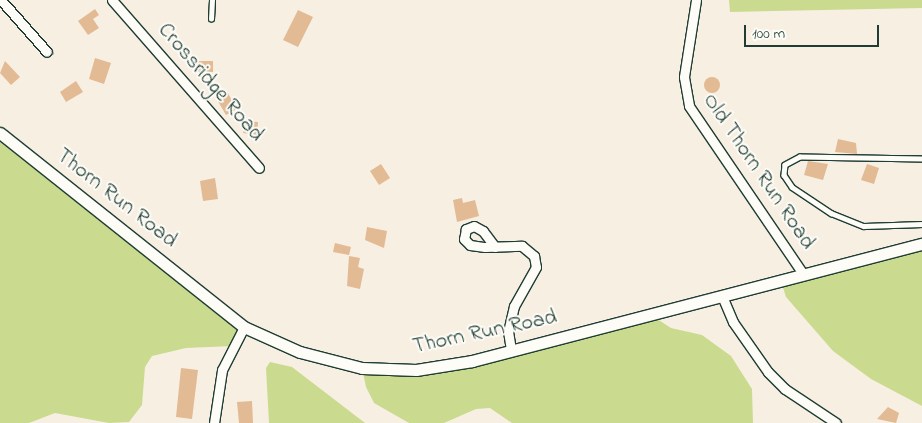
<!DOCTYPE html>
<style>
body{margin:0}
#map{position:relative;width:922px;height:423px;overflow:hidden;background:#f8efe3;font-family:"Indie Flower",sans-serif}
div>[style]{position:absolute}
.green>*{inset:0;background:#cadb8f}
.building>*{inset:0;background:#e2ba93}
.round{border-radius:50%}
.roads{filter:drop-shadow(1px 0 #1f3d34) drop-shadow(-1px 0 #1f3d34) drop-shadow(0 1px #1f3d34) drop-shadow(0 -1px #1f3d34)}
.service>*{height:4.5px;margin:-2.25px;padding:0 2.25px;transform-origin:2.25px;border-radius:2.25px;background:#fdfcf7}
.minor>*{height:9px;margin:-4.5px;padding:0 4.5px;transform-origin:4.5px;border-radius:4.5px;background:#fdfcf7}
.tertiary>*{height:11px;margin:-5.5px;padding:0 5.5px;transform-origin:5.5px;border-radius:5.5px;background:#fdfcf7}
span{translate:-50% -50%;white-space:nowrap;text-align:center;line-height:1.15;-webkit-text-stroke:4px #fdfcf7;paint-order:stroke}
.street-label{font-size:22px;color:#1f3d34}
.scale{position:absolute;left:744px;top:25px;width:135px;height:22px;box-sizing:border-box;border:2px solid #1f3d34;border-top:0;padding-left:6px;font-size:15px;line-height:18px;white-space:nowrap;color:#1f3d34;-webkit-text-stroke:4px #fdfcf7;paint-order:stroke}
</style>
<div id="map">
<div class="green">
<div style="clip-path:polygon(729px 0,922px 0,922px 8px,730px 12px)"></div>
<div style="clip-path:polygon(0 133px,244px 327px,233px 346px,186px 348px,152px 356px,145px 367px,142px 405px,129px 422px,109px 423px,55px 413px,29px 423px,0 423px)"></div>
<div style="clip-path:polygon(922px 244px,922px 406px,871px 379px,833px 351px,786px 297px,781px 281px)"></div>
<div style="clip-path:polygon(651px 315px,671px 328px,702px 335px,731px 356px,752px 389px,753px 423px,512px 423px,490px 408px,476px 409px,444px 423px,409px 423px,374px 403px,366px 387px,362px 368px,416px 370px)"></div>
<div style="clip-path:polygon(270px 362px,292px 367px,365px 423px,269px 423px,266px 368px)"></div>
</div>
<div class="building">
<div style="clip-path:polygon(95px 9px,99px 15px,93px 19px,99px 28px,88px 35px,78px 21px)"></div>
<div style="clip-path:polygon(298px 10px,313px 17px,298px 47px,283px 40px)"></div>
<div style="clip-path:polygon(95px 58px,111px 63px,104px 84px,89px 79px)"></div>
<div style="clip-path:polygon(5px 61px,20px 77px,11px 85px,0 73px)"></div>
<div style="clip-path:polygon(195px 61px,213px 61px,213px 72px,195px 72px)"></div>
<div class="round" style="left:704px;top:77px;width:16px;height:16px"></div>
<div style="clip-path:polygon(76px 81px,83px 92px,66px 102px,60px 92px)"></div>
<div style="clip-path:polygon(226px 90px,237px 109px,226px 115px,215px 96px)"></div>
<div style="clip-path:polygon(245px 121px,258px 122px,257px 135px,243px 133px)"></div>
<div style="clip-path:polygon(838px 139px,856px 143px,857px 154px,835px 152px)"></div>
<div style="clip-path:polygon(808px 161px,828px 164px,823px 180px,804px 175px)"></div>
<div style="clip-path:polygon(381px 164px,390px 178px,379px 185px,370px 171px)"></div>
<div style="clip-path:polygon(867px 164px,879px 168px,874px 184px,861px 180px)"></div>
<div style="clip-path:polygon(215px 178px,218px 199px,203px 201px,200px 181px)"></div>
<div style="clip-path:polygon(462px 198px,463px 203px,475px 200px,479px 216px,457px 222px,453px 200px)"></div>
<div style="clip-path:polygon(367px 227px,387px 231px,384px 248px,365px 240px)"></div>
<div style="clip-path:polygon(335px 243px,351px 247px,349px 255px,333px 252px)"></div>
<div style="clip-path:polygon(349px 256px,360px 258px,358px 267px,364px 269px,360px 289px,347px 286px)"></div>
<div style="clip-path:polygon(181px 368px,198px 370px,192px 419px,176px 417px)"></div>
<div style="clip-path:polygon(252px 401px,253px 423px,239px 423px,237px 402px)"></div>
<div style="clip-path:polygon(888px 407px,899px 413px,896px 423px,877px 419px)"></div>
</div>
<div class="roads">
<div class="service">
<div style="left:211px;top:19px;width:19px;rotate:-87deg"></div>
<div style="left:922px;top:159px;width:122px;rotate:-179.1deg"></div>
<div style="left:800px;top:157px;width:17px;rotate:152deg"></div>
<div style="left:785px;top:165px;width:10px;rotate:96deg"></div>
<div style="left:784px;top:175px;width:14px;rotate:56deg"></div>
<div style="left:792px;top:187px;width:47px;rotate:33.7deg"></div>
<div style="left:831px;top:213px;width:35px;rotate:22deg"></div>
<div style="left:864px;top:226px;width:58px;rotate:-2deg"></div>
</div>
<div class="minor">
<div style="left:1px;top:0;width:69px;rotate:48.5deg"></div>
<div style="left:112px;top:0;width:223px;rotate:48.8deg"></div>
<div style="left:696px;top:0;width:78px;rotate:98.9deg"></div>
<div style="left:684px;top:77px;width:29px;rotate:80deg"></div>
<div style="left:689px;top:106px;width:204px;rotate:55.8deg"></div>
<div style="left:495px;top:247px;width:20px;rotate:-127deg"></div>
<div style="left:483px;top:231px;width:10px;rotate:-151deg"></div>
<div style="left:474px;top:226px;width:9px;rotate:159deg"></div>
<div style="left:466px;top:229px;width:10px;rotate:101deg"></div>
<div style="left:464px;top:239px;width:8px;rotate:45deg"></div>
<div style="left:470px;top:245px;width:15px;rotate:8deg"></div>
<div style="left:485px;top:247px;width:37px;rotate:-2deg"></div>
<div style="left:522px;top:246px;width:16px;rotate:40deg"></div>
<div style="left:534px;top:256px;width:11px;rotate:80deg"></div>
<div style="left:536px;top:267px;width:45px;rotate:119.4deg"></div>
<div style="left:514px;top:306px;width:26px;rotate:103deg"></div>
<div style="left:508px;top:331px;width:20px;rotate:81deg"></div>
<div style="left:722px;top:296px;width:28px;rotate:67deg"></div>
<div style="left:733px;top:322px;width:61px;rotate:55deg"></div>
<div style="left:768px;top:372px;width:24px;rotate:45deg"></div>
<div style="left:785px;top:389px;width:61px;rotate:33.7deg"></div>
<div style="left:214px;top:423px;width:54px;rotate:-81.4deg"></div>
<div style="left:222px;top:370px;width:48px;rotate:-62.9deg"></div>
</div>
<div class="tertiary">
<div style="left:0;top:133px;width:312px;rotate:38.5deg"></div>
<div style="left:244px;top:327px;width:61px;rotate:24.1deg"></div>
<div style="left:300px;top:352px;width:64px;rotate:14.5deg"></div>
<div style="left:362px;top:368px;width:54px;rotate:2.1deg"></div>
<div style="left:416px;top:370px;width:57px;rotate:-9.1deg"></div>
<div style="left:472px;top:361px;width:465px;rotate:-14.6deg"></div>
</div>
</div>
<div class="street-label">
<span style="left:210px;top:83px;rotate:49deg">Crossridge Road</span>
<span style="left:758px;top:172px;rotate:56deg">Old Thorn Run Road</span>
<span style="left:116px;top:199px;rotate:38deg">Thorn Run Road</span>
<span style="left:485px;top:333px;rotate:-12deg">Thorn Run Road</span>
</div>
<div class="scale">100 m</div>
</div>
